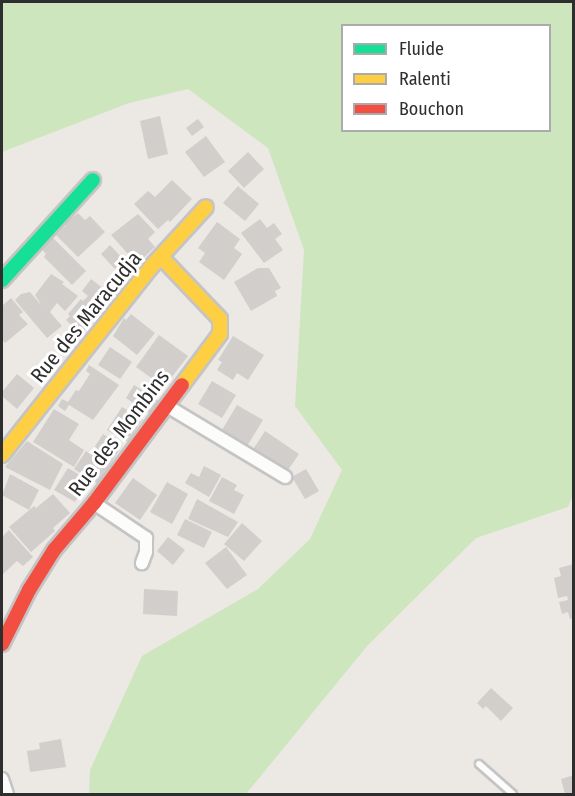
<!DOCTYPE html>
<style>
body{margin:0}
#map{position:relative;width:575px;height:796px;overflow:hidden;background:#ece8e4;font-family:"Fira Sans Condensed",sans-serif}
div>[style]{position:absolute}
.green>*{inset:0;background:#cee6be}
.building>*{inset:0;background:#d1cecb}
.roads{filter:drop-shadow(2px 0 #c5c4c5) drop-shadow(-2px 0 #c5c4c5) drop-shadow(0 2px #c5c4c5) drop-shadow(0 -2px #c5c4c5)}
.lane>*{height:6px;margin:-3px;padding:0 3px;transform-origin:3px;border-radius:3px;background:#fcfcfb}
.street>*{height:12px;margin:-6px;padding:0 6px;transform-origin:6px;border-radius:6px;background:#fcfcfb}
.fast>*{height:14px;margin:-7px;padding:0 7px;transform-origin:7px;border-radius:7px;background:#16e098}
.slow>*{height:14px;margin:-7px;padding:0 7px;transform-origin:7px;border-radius:7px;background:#ffcf43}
.jam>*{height:14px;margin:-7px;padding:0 7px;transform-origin:7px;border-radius:7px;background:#f24e42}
span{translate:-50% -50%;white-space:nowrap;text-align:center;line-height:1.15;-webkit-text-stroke:6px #fff;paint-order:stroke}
.street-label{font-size:21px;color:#2e2e2e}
.frame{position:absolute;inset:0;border:3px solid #2e2e2e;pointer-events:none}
.legend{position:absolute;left:341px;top:24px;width:210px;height:108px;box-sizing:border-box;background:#fff;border:2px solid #ababab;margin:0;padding:8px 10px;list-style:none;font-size:18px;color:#2e2e2e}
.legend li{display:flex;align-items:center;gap:12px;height:30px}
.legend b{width:30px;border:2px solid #ababab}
</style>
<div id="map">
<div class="green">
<div style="clip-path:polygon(evenodd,2px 2px,573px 2px,573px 495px,568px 507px,476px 538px,368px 645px,246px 794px,89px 794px,90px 770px,142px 656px,258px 589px,310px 539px,342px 470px,295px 406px,304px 250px,268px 148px,188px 89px,129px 103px,2px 152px,2px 2px,342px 26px,550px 26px,550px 130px,342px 130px,342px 26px)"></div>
</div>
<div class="building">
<div style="clip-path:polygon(160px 116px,168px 154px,148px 159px,140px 121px)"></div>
<div style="clip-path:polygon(198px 119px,204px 127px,192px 136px,186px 128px)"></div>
<div style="clip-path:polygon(206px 136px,225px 162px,204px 177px,185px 152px)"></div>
<div style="clip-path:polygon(248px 152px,264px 169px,244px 188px,228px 171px)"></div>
<div style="clip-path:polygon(172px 180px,192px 199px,170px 222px,168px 220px,158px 229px,134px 204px,148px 191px,155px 197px)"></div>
<div style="clip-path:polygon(238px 186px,259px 204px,245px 221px,223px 203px)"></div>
<div style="clip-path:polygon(78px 213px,85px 220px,90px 216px,105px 232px,78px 257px,56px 235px,66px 225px,64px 224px)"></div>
<div style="clip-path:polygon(138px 214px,155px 232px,148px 239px,155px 247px,137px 264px,111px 235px)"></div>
<div style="clip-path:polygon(260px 219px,267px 228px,274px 223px,282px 234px,275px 239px,283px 250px,264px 263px,241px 233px)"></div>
<div style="clip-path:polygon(217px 222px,240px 239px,234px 248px,242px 254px,224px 280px,199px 262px,205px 253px,198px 248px)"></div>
<div style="clip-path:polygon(50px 235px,86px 271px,72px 285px,44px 257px,46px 254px,39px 246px)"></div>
<div style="clip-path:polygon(110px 245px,124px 260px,115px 269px,101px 254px)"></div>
<div style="clip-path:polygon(258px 268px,269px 268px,281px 288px,275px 291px,277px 296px,251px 311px,234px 282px)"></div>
<div style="clip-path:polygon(51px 274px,64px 282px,62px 284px,78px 296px,65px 311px,57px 303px,50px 312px,62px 326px,47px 338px,15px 300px,21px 294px,30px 292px,42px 306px,35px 295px)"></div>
<div style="clip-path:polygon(91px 279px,108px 292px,98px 305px,103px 309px,81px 334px,66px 320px,70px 316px,68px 314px,81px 299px,83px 301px,88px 296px,82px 291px)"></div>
<div style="clip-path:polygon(11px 298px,23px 312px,19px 315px,28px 324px,5px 343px,2px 339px,2px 306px)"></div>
<div style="clip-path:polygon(131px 314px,155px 333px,137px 355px,113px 336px,124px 318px,126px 320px)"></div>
<div style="clip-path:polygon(159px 335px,188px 356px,164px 387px,136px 367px)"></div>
<div style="clip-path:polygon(233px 336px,264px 355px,248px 380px,237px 373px,233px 380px,217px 370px,222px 362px,218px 360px)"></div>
<div style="clip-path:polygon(110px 347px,132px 362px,120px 379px,98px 365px)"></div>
<div style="clip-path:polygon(89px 365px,119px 385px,93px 420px,69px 405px,65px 411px,58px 406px,62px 399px,68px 402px,76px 390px,79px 391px,90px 374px,86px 371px)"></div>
<div style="clip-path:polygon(17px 374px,34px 388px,17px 409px,2px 396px,2px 392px)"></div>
<div style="clip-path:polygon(212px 381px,236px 395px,222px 418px,198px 404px)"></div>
<div style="clip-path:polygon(134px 385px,159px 401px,150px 414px,126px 398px)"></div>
<div style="clip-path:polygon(237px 405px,263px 420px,247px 446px,222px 430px)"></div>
<div style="clip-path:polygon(122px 407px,143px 419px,128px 442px,107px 430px)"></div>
<div style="clip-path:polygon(54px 409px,79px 424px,69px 440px,84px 450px,74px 467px,33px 442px)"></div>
<div style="clip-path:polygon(265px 431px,299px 454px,286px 473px,252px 451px)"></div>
<div style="clip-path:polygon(103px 434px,122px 446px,98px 484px,74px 469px,86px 451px,90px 454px)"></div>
<div style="clip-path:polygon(27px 441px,63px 464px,50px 490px,5px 467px)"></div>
<div style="clip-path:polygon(204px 466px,221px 475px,209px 497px,185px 483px,191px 473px,199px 477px)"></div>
<div style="clip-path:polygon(68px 468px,88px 480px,75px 502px,54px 490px)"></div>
<div style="clip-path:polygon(306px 469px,319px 491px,305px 499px,292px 477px)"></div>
<div style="clip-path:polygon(10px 474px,39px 490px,29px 510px,2px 495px)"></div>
<div style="clip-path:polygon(222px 477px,237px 485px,234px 490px,244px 495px,234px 514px,209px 501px)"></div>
<div style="clip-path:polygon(133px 478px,157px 495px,140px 520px,115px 503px)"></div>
<div style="clip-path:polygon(167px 482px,188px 494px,172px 524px,150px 512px)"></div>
<div style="clip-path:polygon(53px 494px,70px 513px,53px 528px,55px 531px,31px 552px,9px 527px,34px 506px,36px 508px)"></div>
<div style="clip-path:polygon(197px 499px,238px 522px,228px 537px,188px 519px)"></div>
<div style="clip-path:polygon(185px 519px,212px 532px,204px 548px,177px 535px)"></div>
<div style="clip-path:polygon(242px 523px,262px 541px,244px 561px,224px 544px)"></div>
<div style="clip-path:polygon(9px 530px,33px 557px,23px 566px,17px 561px,2px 575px,2px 537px)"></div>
<div style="clip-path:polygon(168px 537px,185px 550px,173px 565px,157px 551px)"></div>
<div style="clip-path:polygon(226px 547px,247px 575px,227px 589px,205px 563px)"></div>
<div style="clip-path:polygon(574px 564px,574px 618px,570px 619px,568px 612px,562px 614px,559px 602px,568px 600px,567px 596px,558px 598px,554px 578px,561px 576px,559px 568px)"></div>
<div style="clip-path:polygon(144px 589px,178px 591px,177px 616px,143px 614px)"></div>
<div style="clip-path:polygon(491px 688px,513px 708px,501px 721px,486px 706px,483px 709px,477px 703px)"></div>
<div style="clip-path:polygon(61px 739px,66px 767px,30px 772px,27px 751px,40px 749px,39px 743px)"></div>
<div style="clip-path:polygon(574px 775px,574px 794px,565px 794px,561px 779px)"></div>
</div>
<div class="roads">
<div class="lane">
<div style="left:479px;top:764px;width:45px;rotate:41.4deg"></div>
</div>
<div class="street">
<div style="left:167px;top:406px;width:138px;rotate:31deg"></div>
<div style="left:94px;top:503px;width:63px;rotate:33.9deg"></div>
<div style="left:146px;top:538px;width:14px;rotate:90deg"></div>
<div style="left:146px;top:552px;width:12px;rotate:110deg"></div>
<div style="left:2px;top:779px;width:16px;rotate:72deg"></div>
</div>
<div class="fast">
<div style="left:2px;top:280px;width:135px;rotate:-47.7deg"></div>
</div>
<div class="slow">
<div style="left:162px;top:258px;width:84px;rotate:46.4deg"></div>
<div style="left:220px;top:319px;width:15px;rotate:90deg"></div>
<div style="left:220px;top:334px;width:64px;rotate:126.7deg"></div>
<div style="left:2px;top:455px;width:240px;rotate:-51.6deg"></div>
<div style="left:151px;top:267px;width:81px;rotate:-47.5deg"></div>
</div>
<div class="jam">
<div style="left:2px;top:644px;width:60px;rotate:-63.4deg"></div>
<div style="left:29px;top:590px;width:47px;rotate:-58deg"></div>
<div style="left:54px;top:550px;width:62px;rotate:-49.6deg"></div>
<div style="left:94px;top:503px;width:147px;rotate:-53.3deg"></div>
</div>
</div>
<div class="street-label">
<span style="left:86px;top:317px;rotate:-51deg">Rue des Maracudja</span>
<span style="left:119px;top:433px;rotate:-53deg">Rue des Mombins</span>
</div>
<div class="frame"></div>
<ul class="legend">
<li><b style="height:8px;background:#16e098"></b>Fluide</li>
<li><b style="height:8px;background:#ffcf43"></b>Ralenti</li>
<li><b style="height:8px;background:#f24e42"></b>Bouchon</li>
</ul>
</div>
